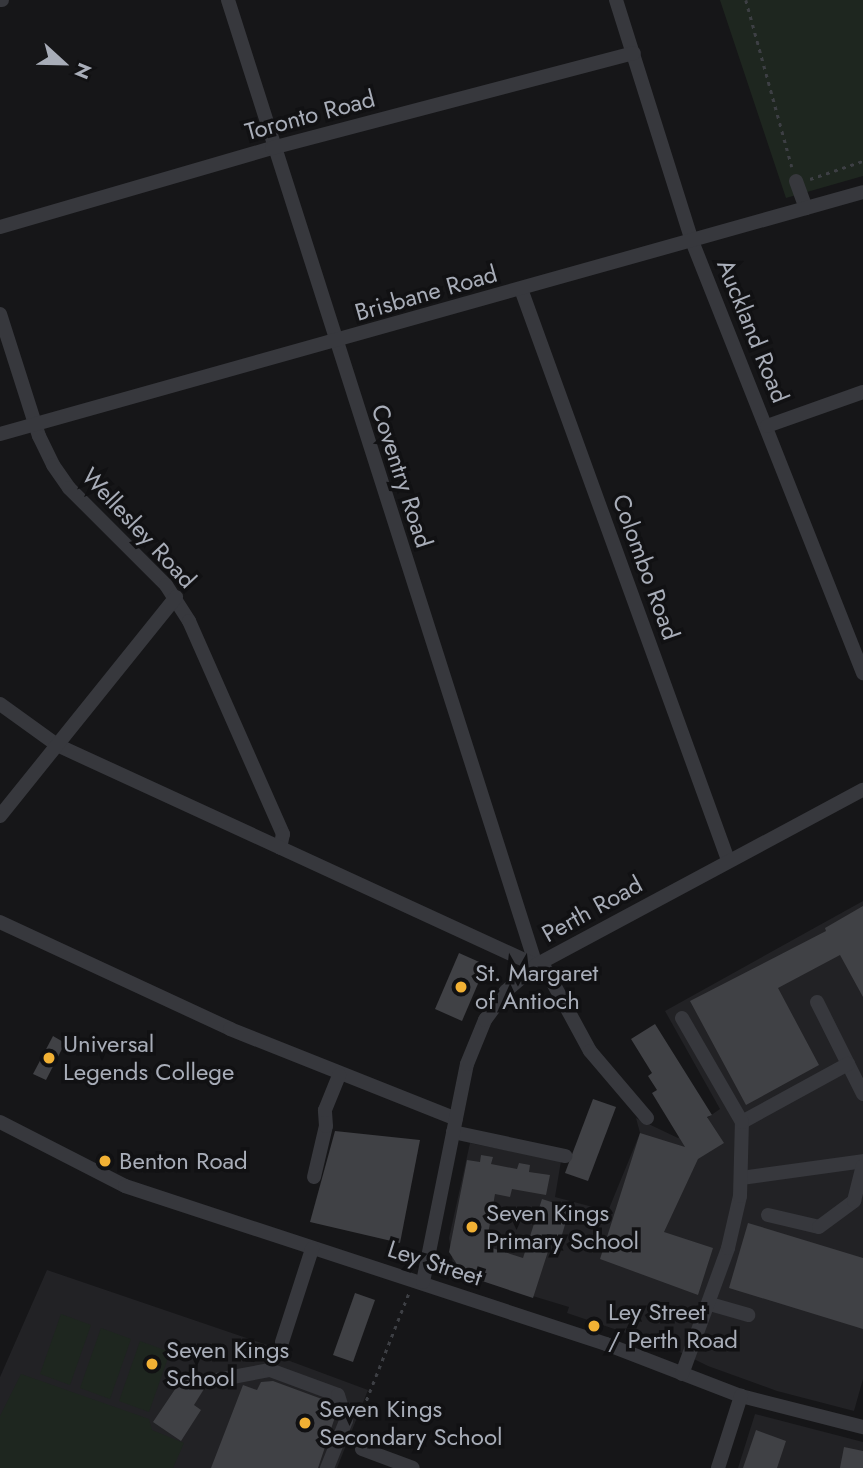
<!DOCTYPE html>
<style>
body{margin:0}
#map{position:relative;width:863px;height:1468px;overflow:hidden;background:#161618;font-family:Jost,sans-serif}
div>[style]{position:absolute}
.built>*{inset:0;background:#222225}
.green>*{inset:0;background:#1e261f}
.building>*{inset:0;background:#404145}
.path>*{height:2.5px;margin-top:-1.25px;transform-origin:0;background:repeating-linear-gradient(90deg,#3d3f44 0 3.5px,transparent 0 8.5px)}
.minor>*{height:14px;margin:-7px;padding:0 7px;transform-origin:7px;border-radius:7px;background:#37383d}
.dots>*{width:19px;height:19px;translate:-50% -50%;box-sizing:border-box;border:4px solid #111113;border-radius:50%}
span{translate:-50% -50%;white-space:nowrap;text-align:center;line-height:1.15;-webkit-text-stroke:7px #111113;paint-order:stroke}
.street-label{font-size:24px;color:#a8adb8}
.poi-label{font-size:24px;color:#a8adb8}
.left{translate:0 -50%;text-align:left}
.north{position:absolute;left:28px;top:28px;width:70px;height:70px;-webkit-text-stroke:5px #111113;paint-order:stroke;rotate:112deg;font-size:19px;font-weight:700;line-height:28px;text-align:center;color:#a8adb8}
.north::after{content:'';display:block;margin:auto;width:24px;height:32px;background:#a8adb8;clip-path:polygon(50% 0,100% 100%,50% 72%,0 100%)}
</style>
<div id="map">
<div class="built">
<div style="clip-path:polygon(863px 901px,863px 1379px,854px 1411px,777px 1391px,708px 1366px,641px 1333px,638px 1337px,567px 1313px,569px 1307px,464px 1275px,453px 1264px,449px 1238px,470px 1143px,561px 1161px,555px 1197px,608px 1211px,640px 1133px,636px 1118px,678px 1138px,720px 1109px,665px 1011px)"></div>
<div style="clip-path:polygon(47px 1270px,273px 1347px,271px 1354px,368px 1390px,337px 1468px,0 1468px,0 1377px)"></div>
<div style="clip-path:polygon(755px 1414px,863px 1442px,863px 1468px,738px 1468px)"></div>
</div>
<div class="green">
<div style="clip-path:polygon(720px 0,863px 0,863px 176px,786px 198px)"></div>
<div style="clip-path:polygon(61px 1314px,91px 1325px,70px 1385px,40px 1374px)"></div>
<div style="clip-path:polygon(101px 1328px,131px 1339px,110px 1399px,80px 1388px)"></div>
<div style="clip-path:polygon(140px 1341px,170px 1352px,149px 1412px,119px 1401px)"></div>
<div style="clip-path:polygon(21px 1374px,149px 1419px,152px 1430px,184px 1443px,173px 1468px,0 1468px,0 1416px)"></div>
</div>
<div class="building">
<div style="clip-path:polygon(863px 906px,863px 997px,840px 955px,778px 988px,819px 1065px,746px 1105px,690px 1001px,826px 931px,825px 928px)"></div>
<div style="clip-path:polygon(459px 953px,486px 965px,462px 1021px,435px 1009px)"></div>
<div style="clip-path:polygon(655px 1024px,712px 1115px,707px 1117px,724px 1143px,698px 1159px,664px 1232px,713px 1248px,698px 1295px,600px 1259px,640px 1133px,685px 1147px,652px 1093px,657px 1090px,648px 1076px,652px 1073px,631px 1039px)"></div>
<div style="clip-path:polygon(53px 1036px,65px 1043px,46px 1080px,33px 1074px)"></div>
<div style="clip-path:polygon(593px 1099px,616px 1107px,588px 1181px,565px 1173px)"></div>
<div style="clip-path:polygon(335px 1131px,420px 1140px,400px 1243px,310px 1222px)"></div>
<div style="clip-path:polygon(481px 1155px,493px 1157px,491px 1164px,517px 1169px,519px 1163px,530px 1165px,529px 1172px,550px 1175px,546px 1195px,512px 1189px,510px 1197px,495px 1194px,486px 1246px,523px 1258px,542px 1199px,570px 1208px,561px 1238px,553px 1236px,533px 1298px,464px 1275px,449px 1252px,467px 1160px,480px 1162px)"></div>
<div style="clip-path:polygon(748px 1223px,863px 1258px,863px 1329px,729px 1288px)"></div>
<div style="clip-path:polygon(355px 1293px,375px 1300px,353px 1362px,333px 1355px)"></div>
<div style="clip-path:polygon(186px 1373px,204px 1389px,194px 1405px,201px 1410px,181px 1441px,153px 1422px)"></div>
<div style="clip-path:polygon(273px 1381px,330px 1402px,335px 1417px,318px 1468px,211px 1468px,243px 1385px,257px 1390px,261px 1382px)"></div>
<div style="clip-path:polygon(756px 1430px,786px 1441px,777px 1468px,743px 1468px)"></div>
<div style="clip-path:polygon(844px 1447px,863px 1451px,863px 1468px,840px 1468px)"></div>
</div>
<div class="path">
<div style="left:746px;top:0;width:173px;rotate:74.6deg"></div>
<div style="left:810px;top:179px;width:56px;rotate:-18.8deg"></div>
<div style="left:360px;top:1416px;width:133px;rotate:-68.4deg"></div>
</div>
<div class="minor">
<div style="left:0;top:0;width:2px"></div>
<div style="left:228px;top:0;width:1013px;rotate:72.3deg"></div>
<div style="left:616px;top:0;width:253px;rotate:72.5deg"></div>
<div style="left:692px;top:241px;width:465px;rotate:68.4deg"></div>
<div style="left:796px;top:181px;width:29px;rotate:70deg"></div>
<div style="left:0;top:227px;width:283px;rotate:-16.2deg"></div>
<div style="left:272px;top:148px;width:374px;rotate:-14.7deg"></div>
<div style="left:521px;top:289px;width:607px;rotate:70.07deg"></div>
<div style="left:0;top:314px;width:128px;rotate:72.3deg"></div>
<div style="left:39px;top:436px;width:32px;rotate:64deg"></div>
<div style="left:53px;top:465px;width:28px;rotate:55deg"></div>
<div style="left:69px;top:488px;width:137px;rotate:45deg"></div>
<div style="left:166px;top:585px;width:43px;rotate:57.4deg"></div>
<div style="left:189px;top:621px;width:233px;rotate:66.2deg"></div>
<div style="left:283px;top:834px;width:14px;rotate:102deg"></div>
<div style="left:767px;top:426px;width:102px;rotate:-19.5deg"></div>
<div style="left:0;top:434px;width:896px;rotate:-15.66deg"></div>
<div style="left:0;top:704px;width:70px;rotate:35.7deg"></div>
<div style="left:57px;top:745px;width:538px;rotate:24.71deg"></div>
<div style="left:546px;top:970px;width:92px;rotate:61.5deg"></div>
<div style="left:590px;top:1051px;width:88px;rotate:49.6deg"></div>
<div style="left:0;top:816px;width:281px;rotate:-51.2deg"></div>
<div style="left:0;top:922px;width:254px;rotate:24.9deg"></div>
<div style="left:230px;top:1029px;width:243px;rotate:21.7deg"></div>
<div style="left:817px;top:1002px;width:103px;rotate:63.4deg"></div>
<div style="left:0;top:1122px;width:140px;rotate:27.1deg"></div>
<div style="left:125px;top:1186px;width:506px;rotate:18.18deg"></div>
<div style="left:606px;top:1344px;width:145px;rotate:21.1deg"></div>
<div style="left:741px;top:1396px;width:126px;rotate:14.3deg"></div>
<div style="left:742px;top:1122px;width:121px;rotate:-28.7deg"></div>
<div style="left:453px;top:1132px;width:115px;rotate:12.1deg"></div>
<div style="left:314px;top:1177px;width:52px;rotate:-76.8deg"></div>
<div style="left:326px;top:1126px;width:16px;rotate:-94deg"></div>
<div style="left:325px;top:1110px;width:38px;rotate:-68deg"></div>
<div style="left:741px;top:1178px;width:123px;rotate:-7.9deg"></div>
<div style="left:768px;top:1215px;width:52px;rotate:13.2deg"></div>
<div style="left:819px;top:1227px;width:44px;rotate:-36.6deg"></div>
<div style="left:854px;top:1201px;width:36px;rotate:-76deg"></div>
<div style="left:423px;top:1282px;width:222px;rotate:-78.6deg"></div>
<div style="left:467px;top:1064px;width:48px;rotate:-67.8deg"></div>
<div style="left:485px;top:1020px;width:36px;rotate:-54deg"></div>
<div style="left:506px;top:991px;width:40px;rotate:-41deg"></div>
<div style="left:536px;top:965px;width:371px;rotate:-28.2deg"></div>
<div style="left:710px;top:1304px;width:40px;rotate:16deg"></div>
<div style="left:282px;top:1342px;width:98px;rotate:-72.1deg"></div>
<div style="left:682px;top:1374px;width:134px;rotate:-69.9deg"></div>
<div style="left:728px;top:1248px;width:53px;rotate:-77deg"></div>
<div style="left:740px;top:1196px;width:74px;rotate:-88.5deg"></div>
<div style="left:742px;top:1122px;width:120px;rotate:-120deg"></div>
<div style="left:211px;top:1381px;width:60px;rotate:-10.6deg"></div>
<div style="left:270px;top:1370px;width:72px;rotate:20.2deg"></div>
<div style="left:338px;top:1395px;width:27px;rotate:73deg"></div>
<div style="left:346px;top:1421px;width:51px;rotate:112deg"></div>
<div style="left:362px;top:1449px;width:54px;rotate:20.4deg"></div>
<div style="left:718px;top:1468px;width:76px;rotate:-72.3deg"></div>
</div>
<div class="dots">
<div style="left:461px;top:987px;background:#f2b134"></div>
<div style="left:49px;top:1058px;background:#f2b134"></div>
<div style="left:105px;top:1161px;background:#f2b134"></div>
<div style="left:472px;top:1227px;background:#f2b134"></div>
<div style="left:594px;top:1326px;background:#f2b134"></div>
<div style="left:152px;top:1364px;background:#f2b134"></div>
<div style="left:305px;top:1423px;background:#f2b134"></div>
</div>
<div class="street-label">
<span style="left:310px;top:115px;rotate:-15deg">Toronto Road</span>
<span style="left:426px;top:293px;rotate:-16deg">Brisbane Road</span>
<span style="left:753px;top:331px;rotate:68deg">Auckland Road</span>
<span style="left:402px;top:476px;rotate:72deg">Coventry Road</span>
<span style="left:139px;top:528px;rotate:47deg">Wellesley Road</span>
<span style="left:646px;top:567px;rotate:70deg">Colombo Road</span>
<span style="left:592px;top:909px;rotate:-29deg">Perth Road</span>
<span style="left:435px;top:1263px;rotate:18deg">Ley Street</span>
</div>
<div class="poi-label">
<span class="left" style="left:475px;top:987px">St. Margaret<br>of Antioch</span>
<span class="left" style="left:63px;top:1058px">Universal<br>Legends College</span>
<span class="left" style="left:119px;top:1161px">Benton Road</span>
<span class="left" style="left:486px;top:1227px">Seven Kings<br>Primary School</span>
<span class="left" style="left:608px;top:1326px">Ley Street<br>/ Perth Road</span>
<span class="left" style="left:166px;top:1364px">Seven Kings<br>School</span>
<span class="left" style="left:319px;top:1423px">Seven Kings<br>Secondary School</span>
</div>
<div class="north">N</div>
</div>
